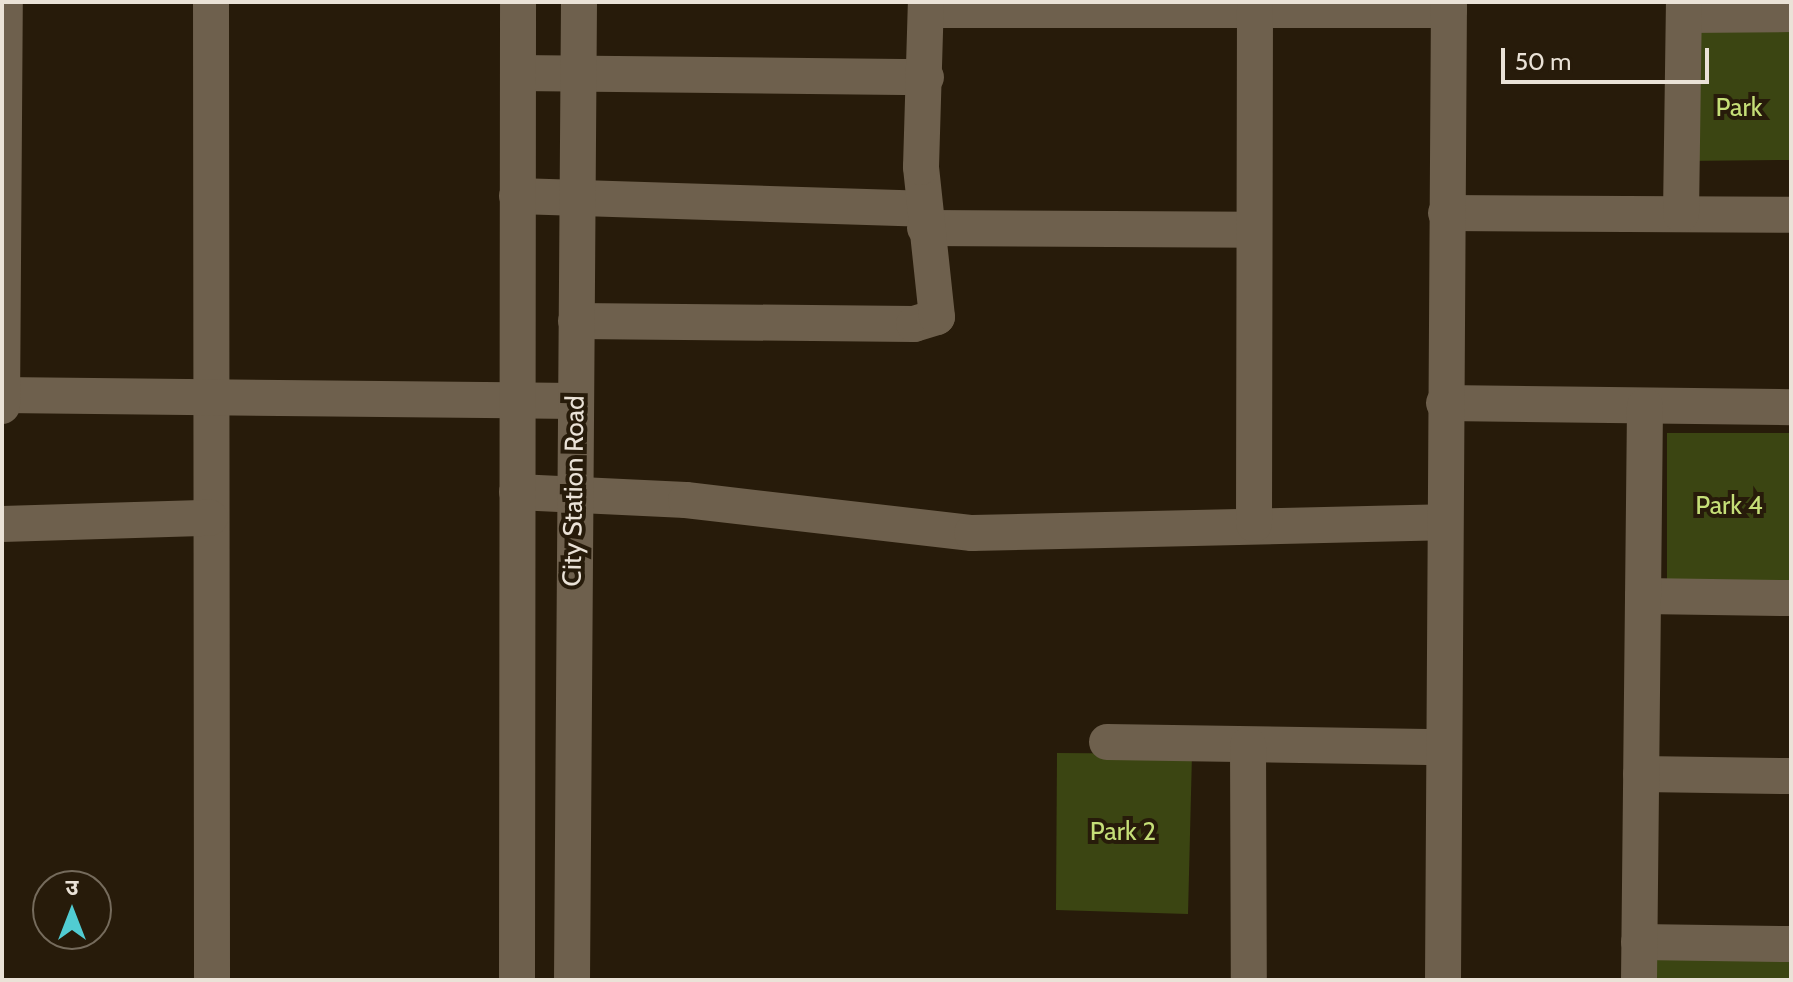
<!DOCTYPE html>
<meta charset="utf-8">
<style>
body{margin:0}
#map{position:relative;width:1793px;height:982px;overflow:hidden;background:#271b0a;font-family:Cabin,"Noto Sans Devanagari",sans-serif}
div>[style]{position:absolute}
.green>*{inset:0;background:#3b4512}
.minor>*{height:36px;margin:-18px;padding:0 18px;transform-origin:18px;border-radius:18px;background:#6e604d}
span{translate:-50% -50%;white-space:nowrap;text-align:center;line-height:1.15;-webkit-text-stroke:8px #271b0a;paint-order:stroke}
.park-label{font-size:26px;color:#c5de77}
.street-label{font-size:26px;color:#eae2d7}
.frame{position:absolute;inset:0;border:4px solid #eae2d7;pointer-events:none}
.north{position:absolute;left:32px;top:870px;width:80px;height:80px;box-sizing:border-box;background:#271b0a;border:2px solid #756b5c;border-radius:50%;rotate:0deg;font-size:22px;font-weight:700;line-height:32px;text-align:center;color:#eae2d7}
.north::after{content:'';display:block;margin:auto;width:28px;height:36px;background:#51ccd2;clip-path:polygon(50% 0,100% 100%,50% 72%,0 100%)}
.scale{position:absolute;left:1501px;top:48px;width:208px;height:36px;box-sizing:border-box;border:4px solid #eae2d7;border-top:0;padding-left:10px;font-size:24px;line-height:28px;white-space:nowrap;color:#eae2d7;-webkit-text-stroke:6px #271b0a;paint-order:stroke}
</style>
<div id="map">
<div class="green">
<div style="clip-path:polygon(1791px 14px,1791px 160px,1682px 161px,1697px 15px)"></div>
<div style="clip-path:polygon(1667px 433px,1791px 433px,1791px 580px,1667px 580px)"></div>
<div style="clip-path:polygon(1057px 753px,1192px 754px,1188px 914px,1056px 910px)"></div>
<div style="clip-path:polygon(1791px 950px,1791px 980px,1641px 980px,1639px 955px)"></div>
</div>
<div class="minor">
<div style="left:211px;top:2px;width:978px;rotate:89.94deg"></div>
<div style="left:926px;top:10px;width:523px"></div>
<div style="left:1684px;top:15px;width:107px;rotate:-0.5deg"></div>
<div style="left:518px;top:73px;width:408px;rotate:0.6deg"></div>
<div style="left:517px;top:196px;width:406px;rotate:1.8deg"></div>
<div style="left:1446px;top:213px;width:345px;rotate:0.3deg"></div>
<div style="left:1681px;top:214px;width:212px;rotate:-89.2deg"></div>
<div style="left:925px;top:228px;width:329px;rotate:0.3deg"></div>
<div style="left:576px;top:321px;width:338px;rotate:0.5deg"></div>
<div style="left:914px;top:324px;width:24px;rotate:-17deg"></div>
<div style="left:937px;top:317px;width:151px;rotate:-96.1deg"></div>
<div style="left:921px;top:167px;width:165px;rotate:-88.3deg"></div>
<div style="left:2px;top:395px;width:573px;rotate:0.6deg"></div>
<div style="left:1444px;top:403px;width:347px;rotate:0.7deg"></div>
<div style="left:2px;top:406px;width:404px;rotate:-89.6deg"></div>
<div style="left:517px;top:492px;width:169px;rotate:2.7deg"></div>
<div style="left:686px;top:500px;width:288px;rotate:6.6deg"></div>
<div style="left:972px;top:533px;width:471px;rotate:-1.3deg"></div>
<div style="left:2px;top:524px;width:208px;rotate:-1.7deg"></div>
<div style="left:1254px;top:524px;width:515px;rotate:-89.89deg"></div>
<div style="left:1643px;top:596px;width:148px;rotate:0.8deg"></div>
<div style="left:1107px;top:742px;width:336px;rotate:0.9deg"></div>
<div style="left:1248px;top:745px;width:235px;rotate:89.8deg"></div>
<div style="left:1641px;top:774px;width:150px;rotate:0.8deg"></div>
<div style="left:1639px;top:942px;width:152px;rotate:0.8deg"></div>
<div style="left:517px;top:980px;width:978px;rotate:-89.94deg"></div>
<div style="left:572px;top:980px;width:978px;rotate:-89.59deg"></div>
<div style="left:1443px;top:980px;width:978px;rotate:-89.65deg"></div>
<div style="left:1639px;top:980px;width:574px;rotate:-89.4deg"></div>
</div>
<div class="park-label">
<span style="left:1739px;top:108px">Park</span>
<span style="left:1729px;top:506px">Park 4</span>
<span style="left:1123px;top:832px">Park 2</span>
</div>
<div class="street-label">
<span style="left:574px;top:491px;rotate:-89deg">City Station Road</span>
</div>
<div class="frame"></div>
<div class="north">उ</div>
<div class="scale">50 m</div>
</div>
